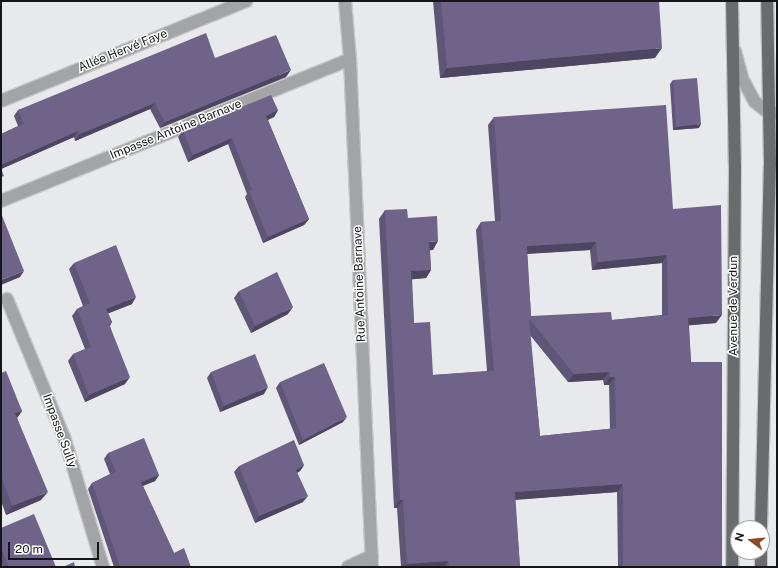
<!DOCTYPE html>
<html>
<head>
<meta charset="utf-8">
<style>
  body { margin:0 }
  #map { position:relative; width:778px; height:568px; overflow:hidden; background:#e8e9ec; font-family:"Public Sans",sans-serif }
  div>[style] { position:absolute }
  .roads { filter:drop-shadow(1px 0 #c6c7ca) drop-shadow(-1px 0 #c6c7ca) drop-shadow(0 1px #c6c7ca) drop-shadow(0 -1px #c6c7ca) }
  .minor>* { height:12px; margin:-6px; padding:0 6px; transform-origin:6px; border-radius:6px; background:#a3a4a5 }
  .major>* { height:12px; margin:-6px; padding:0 6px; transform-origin:6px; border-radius:6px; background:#696b6d }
  .wall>* { inset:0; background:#5f5576 }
  .shaded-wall>* { inset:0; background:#4e4560 }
  .building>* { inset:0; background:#6f6389 }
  span { translate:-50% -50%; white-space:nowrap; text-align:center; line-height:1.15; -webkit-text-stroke:3px #fff; paint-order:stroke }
  .street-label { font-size:12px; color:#151617 }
  .frame { position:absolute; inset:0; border:2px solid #151617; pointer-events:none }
  .north { position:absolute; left:730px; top:520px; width:40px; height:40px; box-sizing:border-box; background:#fff; border:1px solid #a1a2a2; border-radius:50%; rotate:286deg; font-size:11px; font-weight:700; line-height:16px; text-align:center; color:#151617 }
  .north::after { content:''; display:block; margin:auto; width:14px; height:18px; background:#904825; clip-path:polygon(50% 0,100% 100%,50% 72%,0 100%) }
  .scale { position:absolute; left:8px; top:542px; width:91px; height:18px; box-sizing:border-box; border:2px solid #151617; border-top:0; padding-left:5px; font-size:12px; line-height:14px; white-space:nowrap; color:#151617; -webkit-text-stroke:3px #fff; paint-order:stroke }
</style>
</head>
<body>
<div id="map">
  <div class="roads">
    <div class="minor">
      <i style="left:345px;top:1px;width:58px;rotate:85.1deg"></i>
      <i style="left:350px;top:59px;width:508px;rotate:87.52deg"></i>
      <i style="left:735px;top:51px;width:28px;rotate:75deg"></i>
      <i style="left:742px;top:78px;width:27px;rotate:62deg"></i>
      <i style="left:755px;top:102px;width:19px;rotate:39deg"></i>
      <i style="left:770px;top:114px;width:7px;rotate:-8deg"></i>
      <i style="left:1px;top:101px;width:265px;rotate:-22.2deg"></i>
      <i style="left:1px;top:201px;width:377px;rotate:-22.1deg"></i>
      <i style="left:7px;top:299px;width:149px;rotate:67.6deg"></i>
      <i style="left:64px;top:437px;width:136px;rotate:73.3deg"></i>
      <i style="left:348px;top:567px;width:26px;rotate:-25deg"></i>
    </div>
    <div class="major">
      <i style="left:732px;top:1px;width:166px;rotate:89deg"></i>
      <i style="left:735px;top:167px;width:400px;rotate:90.4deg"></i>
      <i style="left:761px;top:528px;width:363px;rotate:-88.6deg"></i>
      <i style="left:770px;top:165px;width:164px;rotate:-91deg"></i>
      <i style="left:761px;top:567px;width:15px;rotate:-90deg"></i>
    </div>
  </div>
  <div class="wall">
    <i style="clip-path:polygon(433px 1px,659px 1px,655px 58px,440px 78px)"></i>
    <i style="clip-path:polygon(215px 58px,286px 77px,160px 128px,150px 109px,75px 141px,74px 137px,1px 169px,1px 179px,1px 134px,18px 126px,14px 116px,18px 110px)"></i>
    <i style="clip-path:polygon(673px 80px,699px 128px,673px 130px,670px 84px)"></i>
    <i style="clip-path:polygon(278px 110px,274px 117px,268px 120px,309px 219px,304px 225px,263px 243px,245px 197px,247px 194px,228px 144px,188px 162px,178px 137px,183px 131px)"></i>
    <i style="clip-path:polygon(evenodd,494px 117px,673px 209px,716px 323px,689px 325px,691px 362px,722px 567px,618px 567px,617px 492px,515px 500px,520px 567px,401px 567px,397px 508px,394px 508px,379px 219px,385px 210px,408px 218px,433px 250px,430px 250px,431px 270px,426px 278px,412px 279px,414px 323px,433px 375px,487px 371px,476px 230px,481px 222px,495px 221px,488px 125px,494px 117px,590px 250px,592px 270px,662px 263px,662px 315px,612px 320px,531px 316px,527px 254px,590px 250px,494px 117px,530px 335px,568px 382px,603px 380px,604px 385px,609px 385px,610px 429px,540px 436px,530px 335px)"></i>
    <i style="clip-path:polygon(74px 263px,132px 304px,108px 313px,112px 322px,110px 326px,125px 384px,85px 402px,68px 361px,73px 354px,85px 349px,72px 316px,77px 309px,83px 306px,69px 269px)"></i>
    <i style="clip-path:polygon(239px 291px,288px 314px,251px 333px,234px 298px)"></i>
    <i style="clip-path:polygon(211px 372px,264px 394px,220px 412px,207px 378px)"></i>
    <i style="clip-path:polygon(1px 373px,22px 411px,17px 418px,41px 500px,6px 515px,1px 501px)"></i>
    <i style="clip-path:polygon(280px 382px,343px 422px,299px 445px,276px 388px)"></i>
    <i style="clip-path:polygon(108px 453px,159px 475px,155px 481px,143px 486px,174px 553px,191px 567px,114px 567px,88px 489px,92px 483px,110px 474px,104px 459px)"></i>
    <i style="clip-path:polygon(304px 465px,300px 471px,297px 473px,303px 502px,255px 523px,234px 472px,239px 466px)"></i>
    <i style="clip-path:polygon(1px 528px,56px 567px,3px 567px,1px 563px)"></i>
  </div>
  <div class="shaded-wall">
    <i style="clip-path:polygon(662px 48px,655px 58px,440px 78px,447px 68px)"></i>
    <i style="clip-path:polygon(291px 70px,286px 77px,160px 128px,165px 122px)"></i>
    <i style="clip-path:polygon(155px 103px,150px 109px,75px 141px,80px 134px)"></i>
    <i style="clip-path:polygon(278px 110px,274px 117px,262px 122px,266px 116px)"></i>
    <i style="clip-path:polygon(701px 124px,699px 128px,673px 130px,676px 127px)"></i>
    <i style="clip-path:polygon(78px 131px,74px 137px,1px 169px,1px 165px)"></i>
    <i style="clip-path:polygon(232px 138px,228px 144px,188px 162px,193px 155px)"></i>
    <i style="clip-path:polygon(309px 219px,304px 225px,263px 243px,268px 237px)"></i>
    <i style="clip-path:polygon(438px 241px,433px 250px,423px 251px,429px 242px)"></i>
    <i style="clip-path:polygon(596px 242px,590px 250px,521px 254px,527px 246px)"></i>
    <i style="clip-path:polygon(667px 255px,662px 263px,592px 270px,598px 262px)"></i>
    <i style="clip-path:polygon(431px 270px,426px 278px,406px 280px,411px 271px)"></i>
    <i style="clip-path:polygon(24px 271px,20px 277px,1px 285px,1px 280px)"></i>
    <i style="clip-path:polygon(136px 297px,132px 304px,102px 316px,106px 309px)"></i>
    <i style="clip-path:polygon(293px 307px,288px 314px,251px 333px,255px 326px)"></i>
    <i style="clip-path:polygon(722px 315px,716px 323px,682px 326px,688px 318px)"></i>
    <i style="clip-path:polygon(609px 372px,603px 380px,568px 382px,574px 374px)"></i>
    <i style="clip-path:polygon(130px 377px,125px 384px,85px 402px,89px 395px)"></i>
    <i style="clip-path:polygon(610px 377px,615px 377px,609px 385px,604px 385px)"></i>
    <i style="clip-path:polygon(268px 387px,264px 394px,220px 412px,224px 406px)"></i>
    <i style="clip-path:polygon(22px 411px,16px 419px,15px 413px)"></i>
    <i style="clip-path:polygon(347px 417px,343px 422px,299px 445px,303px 440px)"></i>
    <i style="clip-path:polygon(304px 465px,300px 471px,291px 476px,296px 470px)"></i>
    <i style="clip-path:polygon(159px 475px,155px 481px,137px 488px,141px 482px)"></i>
    <i style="clip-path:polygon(623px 484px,617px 492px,509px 500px,515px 492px)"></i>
    <i style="clip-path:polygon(48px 492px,41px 500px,6px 515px,12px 506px)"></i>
    <i style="clip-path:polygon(308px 496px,303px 502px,255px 523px,259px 516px)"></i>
    <i style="clip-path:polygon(400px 500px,403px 500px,397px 508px,394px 508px)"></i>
    <i style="clip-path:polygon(448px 561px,444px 567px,405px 567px,407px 564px)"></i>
  </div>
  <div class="building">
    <i style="clip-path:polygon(441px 1px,659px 1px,662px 48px,447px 68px)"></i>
    <i style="clip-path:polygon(206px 33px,215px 58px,276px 35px,291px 70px,165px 122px,155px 103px,80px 134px,78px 131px,1px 165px,1px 134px,24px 124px,18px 110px)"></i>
    <i style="clip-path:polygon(697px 78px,701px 124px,676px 127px,673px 80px)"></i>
    <i style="clip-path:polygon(271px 95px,278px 110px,266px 116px,309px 219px,268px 237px,249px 191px,252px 190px,232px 138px,193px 155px,183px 131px)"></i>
    <i style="clip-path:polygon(evenodd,666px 105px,673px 209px,721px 205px,722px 315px,688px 318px,691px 362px,722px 362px,722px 567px,623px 567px,623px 484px,515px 492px,520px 567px,449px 567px,448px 561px,407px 564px,403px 500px,400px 500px,385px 210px,407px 209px,408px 218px,437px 216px,438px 241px,429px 242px,431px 270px,411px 271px,414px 323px,430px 322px,433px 375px,494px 371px,481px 222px,501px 221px,494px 117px,666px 105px,596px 242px,598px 262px,667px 255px,668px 315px,612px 320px,611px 312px,531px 316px,527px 246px,596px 242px,666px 105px,529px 318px,574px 374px,609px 372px,610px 377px,615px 377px,616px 428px,540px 436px,529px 318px)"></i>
    <i style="clip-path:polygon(1px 169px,4px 176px,1px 177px)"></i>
    <i style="clip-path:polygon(1px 213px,24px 271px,1px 280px)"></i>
    <i style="clip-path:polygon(116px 245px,136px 297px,106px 309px,112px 322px,109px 324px,130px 377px,89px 395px,73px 354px,91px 347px,77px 309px,90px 303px,74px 263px)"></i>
    <i style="clip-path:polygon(277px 272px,293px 307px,255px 326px,239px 291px)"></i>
    <i style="clip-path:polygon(255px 354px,268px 387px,224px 406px,211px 372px)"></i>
    <i style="clip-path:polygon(324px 363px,347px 417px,303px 440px,280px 382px)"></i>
    <i style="clip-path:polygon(6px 371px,22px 411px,15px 413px,48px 492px,12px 506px,1px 476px,1px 373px)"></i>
    <i style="clip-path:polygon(144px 438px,159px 475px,141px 482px,174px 553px,184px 548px,191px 567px,120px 567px,92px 483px,116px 472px,108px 453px)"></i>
    <i style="clip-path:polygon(294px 440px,304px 465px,296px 470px,308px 496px,259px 516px,239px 466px)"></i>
    <i style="clip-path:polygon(34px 514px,56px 567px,9px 567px,1px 548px,1px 528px)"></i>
    <i style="clip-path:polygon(74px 562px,75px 567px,63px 567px)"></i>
  </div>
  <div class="street-label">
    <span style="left:123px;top:51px;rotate:-22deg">Allée Hervé Faye</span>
    <span style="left:176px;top:130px;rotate:-22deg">Impasse Antoine Barnave</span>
    <span style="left:360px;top:284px;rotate:-92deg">Rue Antoine Barnave</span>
    <span style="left:734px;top:306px;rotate:-90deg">Avenue de Verdun</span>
    <span style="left:59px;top:431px;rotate:70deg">Impasse Sully</span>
  </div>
  <div class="frame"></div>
  <div class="north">N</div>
  <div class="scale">20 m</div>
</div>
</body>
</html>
